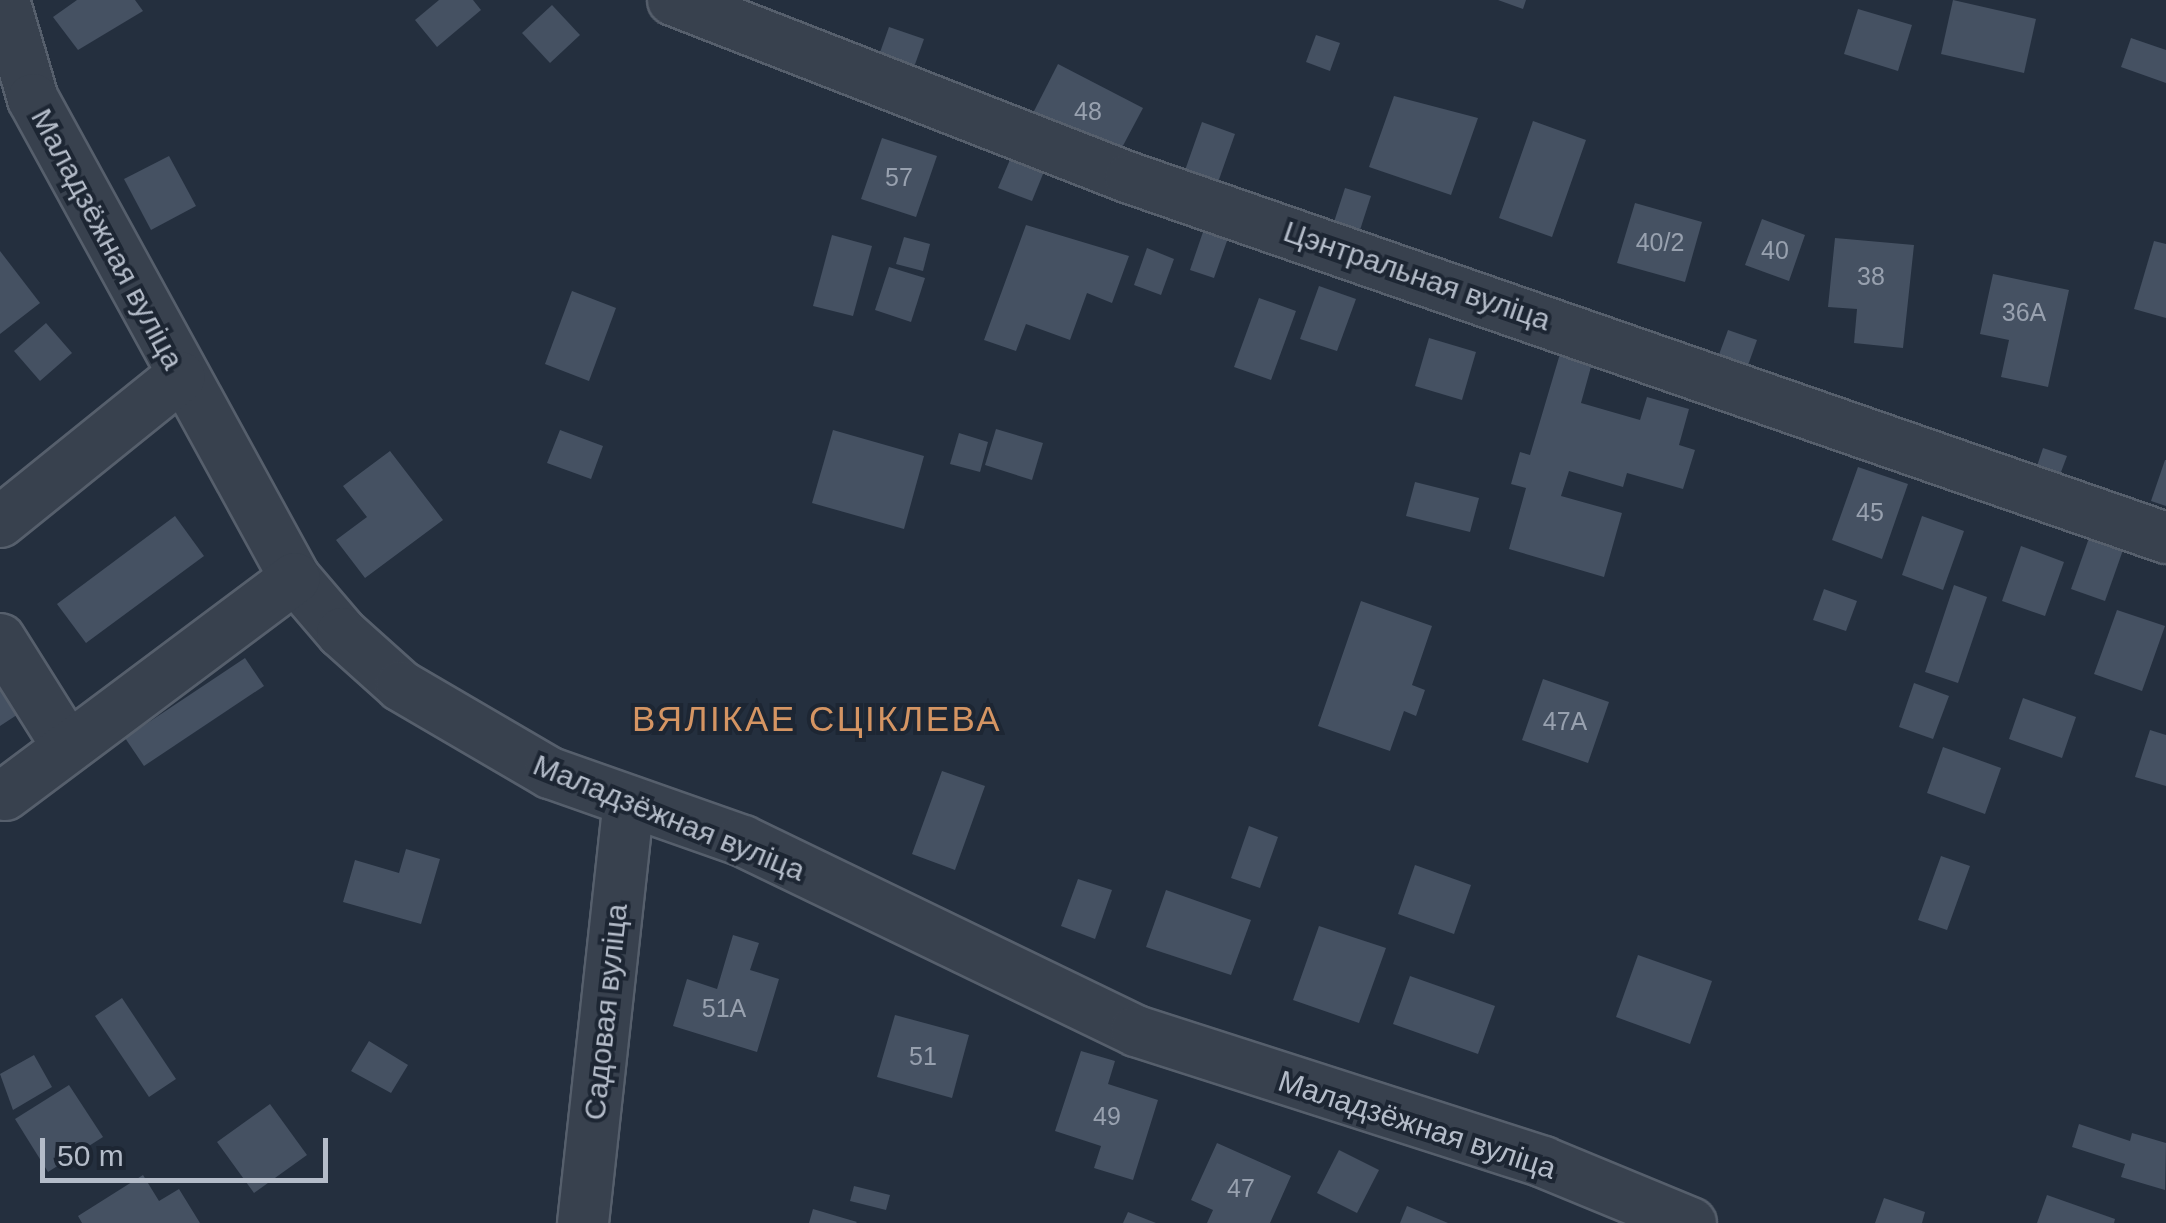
<!DOCTYPE html>
<html>
<head>
<meta charset="utf-8">
<style>
  body { margin:0 }
  #map { position:relative; width:2166px; height:1223px; overflow:hidden; background:#242f3e; font-family:Helvetica,sans-serif }
  div>[style] { position:absolute }
  .building>* { inset:0; background:#455162 }
  .roads { filter:drop-shadow(2px 0 #565f6c) drop-shadow(-2px 0 #565f6c) drop-shadow(0 2px #565f6c) drop-shadow(0 -2px #565f6c) }
  .minor>* { height:50px; margin:-25px; padding:0 25px; transform-origin:25px; border-radius:25px; background:#38414e }
  span { translate:-50% -50%; white-space:nowrap; text-align:center; line-height:1.15; -webkit-text-stroke:8px #1d2633; paint-order:stroke }
  .number-label { font-size:25px; color:#98a1af }
  .number-label span { -webkit-text-stroke-width:0 }
  .street-label { font-size:30px; color:#b4bcc9 }
  .quarter-label { font-size:35px; color:#d59563; letter-spacing:2.5px }
  .scale { position:absolute; left:40px; top:1138px; width:288px; height:45px; box-sizing:border-box; border:5px solid #b4bcc9; border-top:0; padding-left:12px; font-size:30px; line-height:35px; white-space:nowrap; color:#b4bcc9; -webkit-text-stroke:8px #1d2633; paint-order:stroke }
</style>
</head>
<body>
<div id="map">
  <div class="building">
    <i style="clip-path:polygon(77px 0,135px 0,143px 11px,78px 50px,53px 17px)"></i>
    <i style="clip-path:polygon(439px 0,473px 0,481px 10px,437px 47px,415px 20px)"></i>
    <i style="clip-path:polygon(1498px 0,1526px 0,1523px 9px)"></i>
    <i style="clip-path:polygon(1953px 0,2036px 19px,2024px 73px,1941px 54px)"></i>
    <i style="clip-path:polygon(552px 5px,580px 35px,550px 63px,522px 33px)"></i>
    <i style="clip-path:polygon(1858px 9px,1912px 25px,1898px 71px,1844px 54px)"></i>
    <i style="clip-path:polygon(889px 27px,924px 39px,913px 70px,878px 58px)"></i>
    <i style="clip-path:polygon(1316px 35px,1340px 43px,1330px 71px,1306px 62px)"></i>
    <i style="clip-path:polygon(2131px 38px,2166px 50px,2166px 83px,2121px 67px)"></i>
    <i style="clip-path:polygon(1058px 64px,1143px 108px,1117px 157px,1033px 113px)"></i>
    <i style="clip-path:polygon(1394px 96px,1478px 118px,1451px 195px,1369px 167px)"></i>
    <i style="clip-path:polygon(1533px 121px,1586px 140px,1552px 237px,1499px 218px)"></i>
    <i style="clip-path:polygon(1202px 122px,1235px 134px,1216px 188px,1183px 176px)"></i>
    <i style="clip-path:polygon(882px 138px,937px 156px,916px 217px,861px 199px)"></i>
    <i style="clip-path:polygon(1012px 155px,1045px 169px,1032px 201px,998px 188px)"></i>
    <i style="clip-path:polygon(169px 156px,196px 206px,151px 230px,124px 179px)"></i>
    <i style="clip-path:polygon(1345px 188px,1371px 196px,1360px 230px,1334px 222px)"></i>
    <i style="clip-path:polygon(1635px 203px,1702px 222px,1685px 282px,1617px 263px)"></i>
    <i style="clip-path:polygon(1762px 219px,1805px 235px,1789px 281px,1745px 265px)"></i>
    <i style="clip-path:polygon(1026px 225px,1129px 256px,1112px 303px,1087px 293px,1070px 340px,1026px 324px,1016px 351px,984px 340px)"></i>
    <i style="clip-path:polygon(1204px 229px,1228px 238px,1214px 278px,1190px 270px)"></i>
    <i style="clip-path:polygon(832px 235px,872px 246px,853px 316px,813px 306px)"></i>
    <i style="clip-path:polygon(904px 237px,930px 244px,923px 271px,896px 264px)"></i>
    <i style="clip-path:polygon(1835px 238px,1914px 245px,1903px 348px,1854px 343px,1857px 309px,1828px 307px)"></i>
    <i style="clip-path:polygon(2154px 241px,2166px 244px,2166px 318px,2134px 309px)"></i>
    <i style="clip-path:polygon(1147px 248px,1174px 259px,1161px 295px,1134px 285px)"></i>
    <i style="clip-path:polygon(0 251px,40px 303px,0 334px)"></i>
    <i style="clip-path:polygon(889px 267px,925px 278px,911px 322px,875px 310px)"></i>
    <i style="clip-path:polygon(1993px 274px,2069px 290px,2048px 387px,2001px 377px,2009px 340px,1980px 334px)"></i>
    <i style="clip-path:polygon(1319px 286px,1356px 299px,1337px 351px,1300px 339px)"></i>
    <i style="clip-path:polygon(572px 291px,616px 308px,589px 381px,545px 364px)"></i>
    <i style="clip-path:polygon(1259px 298px,1296px 311px,1271px 380px,1234px 367px)"></i>
    <i style="clip-path:polygon(46px 323px,72px 353px,40px 381px,14px 351px)"></i>
    <i style="clip-path:polygon(1728px 330px,1757px 340px,1746px 371px,1717px 360px)"></i>
    <i style="clip-path:polygon(1429px 338px,1476px 352px,1462px 400px,1415px 386px)"></i>
    <i style="clip-path:polygon(1562px 347px,1594px 356px,1581px 403px,1640px 420px,1647px 397px,1689px 409px,1679px 445px,1695px 450px,1683px 489px,1627px 473px,1623px 487px,1569px 471px,1561px 496px,1622px 513px,1604px 577px,1509px 549px,1526px 488px,1511px 484px,1520px 452px,1530px 455px)"></i>
    <i style="clip-path:polygon(996px 429px,1043px 443px,1032px 480px,985px 465px)"></i>
    <i style="clip-path:polygon(560px 430px,603px 446px,591px 479px,547px 463px)"></i>
    <i style="clip-path:polygon(833px 430px,924px 456px,904px 529px,812px 503px)"></i>
    <i style="clip-path:polygon(959px 433px,988px 442px,980px 472px,950px 464px)"></i>
    <i style="clip-path:polygon(2043px 448px,2067px 456px,2058px 480px,2035px 472px)"></i>
    <i style="clip-path:polygon(390px 451px,443px 520px,365px 578px,336px 540px,367px 517px,343px 486px)"></i>
    <i style="clip-path:polygon(2165px 460px,2166px 460px,2166px 506px,2151px 501px)"></i>
    <i style="clip-path:polygon(1858px 467px,1908px 484px,1882px 559px,1832px 540px)"></i>
    <i style="clip-path:polygon(1415px 482px,1479px 498px,1470px 532px,1406px 516px)"></i>
    <i style="clip-path:polygon(175px 516px,204px 556px,86px 643px,57px 604px)"></i>
    <i style="clip-path:polygon(1922px 516px,1964px 531px,1943px 590px,1902px 575px)"></i>
    <i style="clip-path:polygon(2089px 538px,2123px 550px,2105px 601px,2071px 589px)"></i>
    <i style="clip-path:polygon(2021px 546px,2064px 562px,2045px 616px,2002px 601px)"></i>
    <i style="clip-path:polygon(1954px 585px,1987px 597px,1958px 683px,1925px 672px)"></i>
    <i style="clip-path:polygon(1824px 589px,1857px 601px,1846px 631px,1813px 620px)"></i>
    <i style="clip-path:polygon(1361px 601px,1432px 626px,1412px 685px,1425px 690px,1416px 716px,1404px 711px,1390px 751px,1318px 726px)"></i>
    <i style="clip-path:polygon(2117px 610px,2165px 626px,2142px 691px,2094px 674px)"></i>
    <i style="clip-path:polygon(245px 658px,264px 686px,144px 766px,125px 738px)"></i>
    <i style="clip-path:polygon(0 671px,26px 709px,0 726px)"></i>
    <i style="clip-path:polygon(1543px 679px,1609px 702px,1588px 763px,1522px 740px)"></i>
    <i style="clip-path:polygon(1914px 683px,1949px 696px,1933px 739px,1899px 727px)"></i>
    <i style="clip-path:polygon(2023px 698px,2076px 717px,2062px 758px,2009px 739px)"></i>
    <i style="clip-path:polygon(2150px 730px,2166px 735px,2166px 786px,2135px 777px)"></i>
    <i style="clip-path:polygon(1943px 747px,2001px 768px,1985px 814px,1927px 793px)"></i>
    <i style="clip-path:polygon(942px 771px,985px 786px,955px 870px,912px 854px)"></i>
    <i style="clip-path:polygon(1249px 826px,1278px 837px,1260px 888px,1231px 878px)"></i>
    <i style="clip-path:polygon(406px 849px,440px 859px,421px 924px,343px 902px,355px 860px,399px 873px)"></i>
    <i style="clip-path:polygon(1941px 856px,1970px 866px,1947px 930px,1918px 920px)"></i>
    <i style="clip-path:polygon(1415px 865px,1471px 885px,1454px 934px,1398px 914px)"></i>
    <i style="clip-path:polygon(1078px 879px,1112px 890px,1095px 939px,1061px 926px)"></i>
    <i style="clip-path:polygon(1166px 890px,1251px 920px,1231px 975px,1146px 947px)"></i>
    <i style="clip-path:polygon(1319px 926px,1386px 948px,1359px 1023px,1293px 1000px)"></i>
    <i style="clip-path:polygon(733px 935px,759px 943px,750px 970px,779px 979px,757px 1052px,673px 1026px,687px 979px,717px 989px)"></i>
    <i style="clip-path:polygon(1638px 955px,1712px 981px,1690px 1044px,1616px 1017px)"></i>
    <i style="clip-path:polygon(1410px 976px,1495px 1006px,1478px 1054px,1393px 1024px)"></i>
    <i style="clip-path:polygon(122px 998px,176px 1079px,149px 1097px,95px 1016px)"></i>
    <i style="clip-path:polygon(895px 1015px,969px 1035px,952px 1098px,877px 1077px)"></i>
    <i style="clip-path:polygon(369px 1041px,408px 1065px,391px 1093px,351px 1071px)"></i>
    <i style="clip-path:polygon(1081px 1051px,1115px 1061px,1108px 1084px,1158px 1100px,1133px 1180px,1094px 1168px,1101px 1146px,1055px 1131px)"></i>
    <i style="clip-path:polygon(34px 1055px,52px 1087px,13px 1110px,0 1074px)"></i>
    <i style="clip-path:polygon(69px 1085px,103px 1137px,48px 1172px,15px 1119px)"></i>
    <i style="clip-path:polygon(270px 1104px,307px 1155px,254px 1193px,217px 1142px)"></i>
    <i style="clip-path:polygon(2079px 1124px,2130px 1141px,2132px 1133px,2166px 1143px,2165px 1190px,2121px 1177px,2125px 1164px,2072px 1147px)"></i>
    <i style="clip-path:polygon(1217px 1143px,1291px 1176px,1270px 1223px,1207px 1223px,1213px 1210px,1191px 1200px)"></i>
    <i style="clip-path:polygon(1339px 1150px,1379px 1170px,1357px 1213px,1317px 1193px)"></i>
    <i style="clip-path:polygon(143px 1175px,159px 1201px,179px 1189px,200px 1223px,82px 1223px,78px 1216px)"></i>
    <i style="clip-path:polygon(854px 1186px,890px 1195px,886px 1210px,850px 1201px)"></i>
    <i style="clip-path:polygon(2047px 1195px,2115px 1219px,2114px 1223px,2037px 1223px)"></i>
    <i style="clip-path:polygon(1884px 1198px,1925px 1212px,1922px 1223px,1875px 1223px)"></i>
    <i style="clip-path:polygon(1407px 1206px,1448px 1223px,1400px 1223px)"></i>
    <i style="clip-path:polygon(813px 1209px,857px 1222px,856px 1223px,809px 1223px)"></i>
    <i style="clip-path:polygon(1128px 1212px,1156px 1223px,1123px 1223px)"></i>
  </div>
  <div class="roads">
    <div class="minor">
      <i style="left:4px;top:0;width:103px;rotate:73.7deg"></i>
      <i style="left:33px;top:99px;width:546px;rotate:61.32deg"></i>
      <i style="left:295px;top:578px;width:72px;rotate:49.5deg"></i>
      <i style="left:342px;top:633px;width:79px;rotate:41.9deg"></i>
      <i style="left:401px;top:686px;width:173px;rotate:30.3deg"></i>
      <i style="left:550px;top:773px;width:205px;rotate:19.4deg"></i>
      <i style="left:743px;top:841px;width:437px;rotate:25.8deg"></i>
      <i style="left:1136px;top:1031px;width:428px;rotate:17.8deg"></i>
      <i style="left:1543px;top:1162px;width:160px;rotate:22.4deg"></i>
      <i style="left:673px;top:0;width:490px;rotate:21.3deg"></i>
      <i style="left:1130px;top:178px;width:1097px;rotate:19.16deg"></i>
      <i style="left:0;top:522px;width:231px;rotate:-38.9deg"></i>
      <i style="left:0;top:639px;width:126px;rotate:57.9deg"></i>
      <i style="left:5px;top:795px;width:362px;rotate:-36.8deg"></i>
      <i style="left:583px;top:1223px;width:424px;rotate:-83.8deg"></i>
    </div>
  </div>
  <div class="number-label">
    <span style="left:1088px;top:111px">48</span>
    <span style="left:899px;top:177px">57</span>
    <span style="left:1660px;top:242px">40/2</span>
    <span style="left:1775px;top:250px">40</span>
    <span style="left:1871px;top:276px">38</span>
    <span style="left:2024px;top:312px">36А</span>
    <span style="left:1870px;top:512px">45</span>
    <span style="left:1565px;top:721px">47А</span>
    <span style="left:724px;top:1008px">51А</span>
    <span style="left:923px;top:1056px">51</span>
    <span style="left:1107px;top:1116px">49</span>
    <span style="left:1241px;top:1188px">47</span>
  </div>
  <div class="street-label">
    <span style="left:107px;top:239px;rotate:62deg">Маладзёжная вуліца</span>
    <span style="left:1417px;top:276px;rotate:19deg">Цэнтральная вуліца</span>
    <span style="left:669px;top:818px;rotate:22deg">Маладзёжная вуліца</span>
    <span style="left:606px;top:1012px;rotate:-84deg">Садовая вуліца</span>
    <span style="left:1417px;top:1125px;rotate:18deg">Маладзёжная вуліца</span>
  </div>
  <div class="quarter-label">
    <span style="left:817px;top:719px">ВЯЛІКАЕ СЦІКЛЕВА</span>
  </div>
  <div class="scale">50 m</div>
</div>
</body>
</html>
